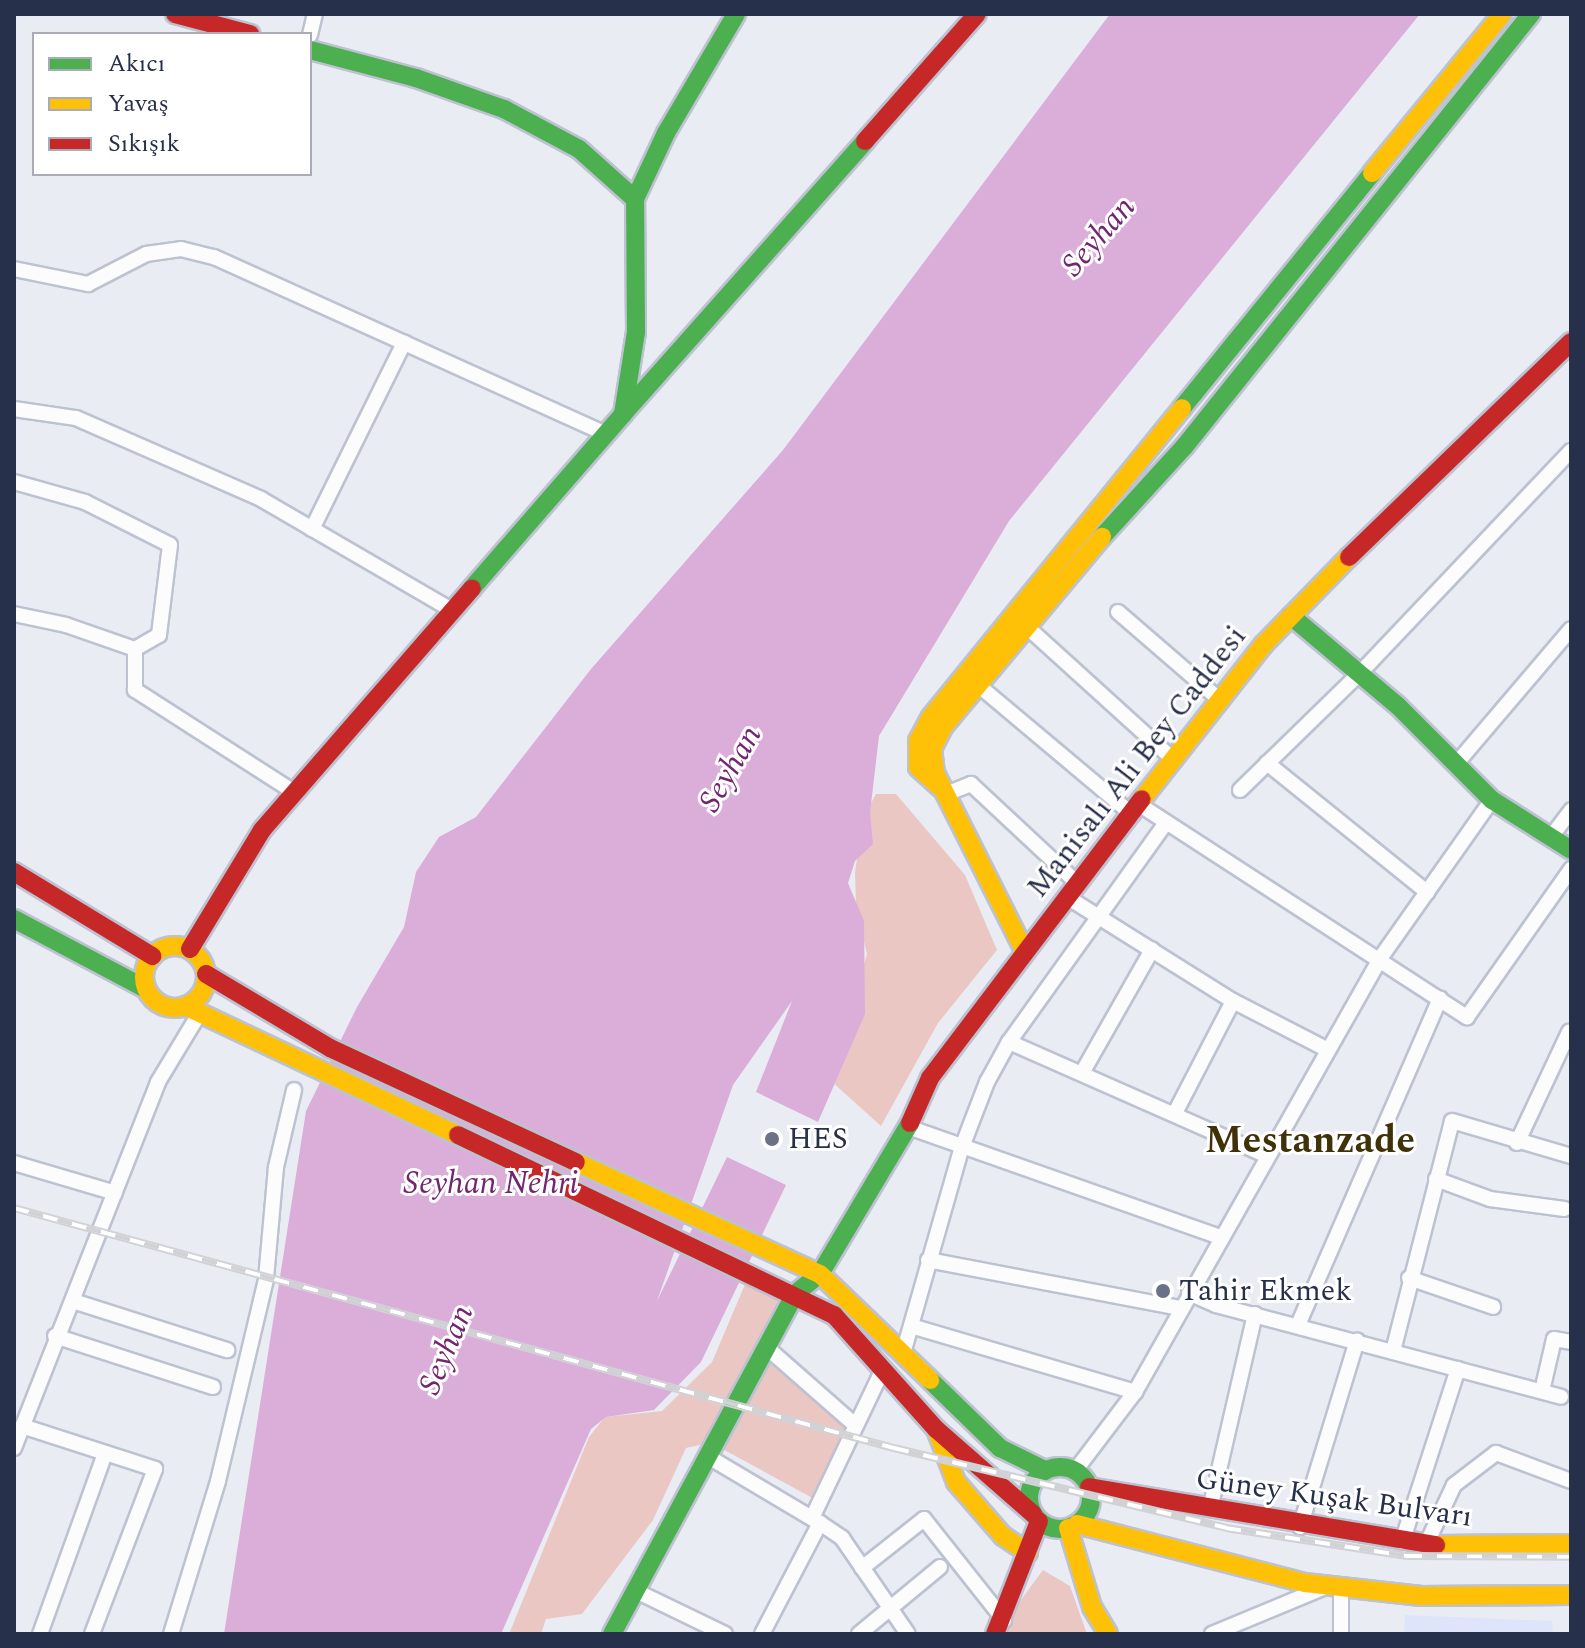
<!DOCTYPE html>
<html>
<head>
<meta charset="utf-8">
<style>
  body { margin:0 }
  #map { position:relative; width:1585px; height:1648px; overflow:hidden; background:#eaecf4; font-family:Spectral,serif }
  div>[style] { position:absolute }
  .built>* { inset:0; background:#dee5fa }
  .green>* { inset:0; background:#ebc7c4 }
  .water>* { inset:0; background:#dbaeda }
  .roads { filter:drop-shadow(2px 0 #bdc2d1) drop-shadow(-2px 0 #bdc2d1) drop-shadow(0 2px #bdc2d1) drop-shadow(0 -2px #bdc2d1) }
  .street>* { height:14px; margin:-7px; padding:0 7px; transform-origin:7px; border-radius:7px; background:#fcfcfd }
  .fast>* { height:18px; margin:-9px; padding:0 9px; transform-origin:9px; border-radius:9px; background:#4caf50 }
  .fast>.ring { margin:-9px; padding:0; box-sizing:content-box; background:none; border:18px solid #4caf50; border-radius:50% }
  .slow>* { height:18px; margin:-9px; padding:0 9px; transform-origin:9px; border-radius:9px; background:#ffc107 }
  .slow>.ring { margin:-9px; padding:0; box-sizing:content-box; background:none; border:18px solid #ffc107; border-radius:50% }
  .jam>* { height:18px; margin:-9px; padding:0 9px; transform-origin:9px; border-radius:9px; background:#c62828 }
  .rail>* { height:8px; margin-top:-4px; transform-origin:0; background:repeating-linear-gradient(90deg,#fff 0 15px,#d0d2d5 0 30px); box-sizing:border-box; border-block:2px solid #d0d2d5 }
  .dots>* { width:22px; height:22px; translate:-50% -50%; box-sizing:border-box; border:4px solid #fff; border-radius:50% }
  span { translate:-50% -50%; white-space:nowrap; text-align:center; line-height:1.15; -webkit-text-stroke:6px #fff; paint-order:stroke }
  .street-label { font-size:30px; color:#27304a }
  .poi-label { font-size:30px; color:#27304a }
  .left { translate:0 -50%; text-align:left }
  .water-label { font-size:32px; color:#72266f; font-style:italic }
  .district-label { font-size:38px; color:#403208; font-weight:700 }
  .frame { position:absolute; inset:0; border:16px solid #27304a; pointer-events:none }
  .legend { position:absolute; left:32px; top:32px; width:280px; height:144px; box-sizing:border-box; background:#fff; border:2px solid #a9acb7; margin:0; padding:10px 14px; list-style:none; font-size:24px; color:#27304a }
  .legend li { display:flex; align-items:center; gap:16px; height:40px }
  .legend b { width:40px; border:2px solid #a9acb7 }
</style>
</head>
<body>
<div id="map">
  <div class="built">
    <i style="clip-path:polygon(1405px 1615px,1552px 1621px,1553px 1634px,1404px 1634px)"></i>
  </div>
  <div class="green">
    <i style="clip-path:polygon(876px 794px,896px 794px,965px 875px,997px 950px,938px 1023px,881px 1126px,831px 1081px,867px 954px,856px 907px,855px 872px,864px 816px)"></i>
    <i style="clip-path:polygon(746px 1282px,778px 1301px,721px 1424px,700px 1445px,686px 1448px,653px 1520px,582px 1614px,546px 1619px,541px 1634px,509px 1634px,589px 1437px,605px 1417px,662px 1411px,712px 1362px)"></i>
    <i style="clip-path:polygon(770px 1364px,853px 1419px,818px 1501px,717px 1446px)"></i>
    <i style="clip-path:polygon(1043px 1570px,1070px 1586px,1087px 1634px,1005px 1634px,1000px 1628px)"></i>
  </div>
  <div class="water">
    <i style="clip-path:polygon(1110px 14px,1420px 14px,1009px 521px,879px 736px,870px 813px,873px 844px,855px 861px,848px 883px,864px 921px,865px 1014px,818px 1122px,756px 1092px,792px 1001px,733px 1085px,657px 1301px,727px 1157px,786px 1185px,701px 1362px,654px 1410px,606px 1417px,591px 1429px,501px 1634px,224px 1634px,306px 1111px,357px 1007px,404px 927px,416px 872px,439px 837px,476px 817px,591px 669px,783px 450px)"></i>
  </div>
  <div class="roads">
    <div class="street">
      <i style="left:310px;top:35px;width:22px;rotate:-77deg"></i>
      <i style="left:14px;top:269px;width:76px;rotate:11.5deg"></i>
      <i style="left:88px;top:284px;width:65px;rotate:-27.3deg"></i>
      <i style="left:146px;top:254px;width:35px;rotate:-8deg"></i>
      <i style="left:181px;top:249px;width:34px;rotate:14deg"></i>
      <i style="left:214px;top:257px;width:430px;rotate:24.3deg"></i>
      <i style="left:14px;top:409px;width:63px;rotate:8.3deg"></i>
      <i style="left:76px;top:418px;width:202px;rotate:23.6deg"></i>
      <i style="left:261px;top:499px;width:221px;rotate:30.2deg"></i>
      <i style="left:14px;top:482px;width:74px;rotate:15.7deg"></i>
      <i style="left:85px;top:502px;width:95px;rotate:26.8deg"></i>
      <i style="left:170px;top:545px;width:91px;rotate:97deg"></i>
      <i style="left:159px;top:635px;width:28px;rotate:150deg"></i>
      <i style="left:312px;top:529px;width:208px;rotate:-63.7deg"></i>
      <i style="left:1118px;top:612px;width:135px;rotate:40.8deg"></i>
      <i style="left:14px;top:614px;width:53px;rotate:11.9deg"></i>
      <i style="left:66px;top:625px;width:73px;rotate:19.2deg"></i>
      <i style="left:135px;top:649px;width:41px;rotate:90deg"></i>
      <i style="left:135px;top:690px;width:189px;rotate:32.7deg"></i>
      <i style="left:1026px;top:626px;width:200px;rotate:42.2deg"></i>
      <i style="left:978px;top:685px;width:202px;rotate:40deg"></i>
      <i style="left:1267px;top:763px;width:206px;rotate:38.9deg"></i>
      <i style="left:1456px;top:764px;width:177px;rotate:-49.6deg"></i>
      <i style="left:1240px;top:790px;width:168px;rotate:-44.3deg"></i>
      <i style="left:1360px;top:673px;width:306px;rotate:-46.5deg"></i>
      <i style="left:946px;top:794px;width:27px;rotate:-22deg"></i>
      <i style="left:971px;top:784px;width:145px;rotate:43deg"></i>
      <i style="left:1140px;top:805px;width:390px;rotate:33deg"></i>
      <i style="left:1467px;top:1017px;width:181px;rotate:-54.9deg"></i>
      <i style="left:1551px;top:837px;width:34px;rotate:-53deg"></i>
      <i style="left:1067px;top:897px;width:196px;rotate:32.1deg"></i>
      <i style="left:1233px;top:1001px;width:107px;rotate:27.3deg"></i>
      <i style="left:1009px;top:1042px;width:282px;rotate:23.8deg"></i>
      <i style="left:1082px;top:1073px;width:142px;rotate:-60.4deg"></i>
      <i style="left:1175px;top:1113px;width:126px;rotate:-62.6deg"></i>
      <i style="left:908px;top:1127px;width:332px;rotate:19.4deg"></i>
      <i style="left:1517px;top:1143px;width:123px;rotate:-64.9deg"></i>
      <i style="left:14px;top:1163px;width:105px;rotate:16.5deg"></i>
      <i style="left:1436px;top:1179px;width:58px;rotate:20.3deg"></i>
      <i style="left:1490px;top:1199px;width:75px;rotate:7.7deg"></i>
      <i style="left:928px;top:1260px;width:257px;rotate:10.8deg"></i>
      <i style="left:1409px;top:1278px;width:89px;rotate:19deg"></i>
      <i style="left:1189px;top:1293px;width:30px;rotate:24deg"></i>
      <i style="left:1216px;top:1305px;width:357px;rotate:14.9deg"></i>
      <i style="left:73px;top:1301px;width:162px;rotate:17.7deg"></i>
      <i style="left:1298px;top:1325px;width:356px;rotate:-66.5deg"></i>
      <i style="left:911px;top:1326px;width:234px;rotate:16.4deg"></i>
      <i style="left:55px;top:1336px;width:166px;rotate:17.9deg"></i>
      <i style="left:765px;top:1346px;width:120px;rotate:41.3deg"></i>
      <i style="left:904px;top:1350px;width:211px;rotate:-74.1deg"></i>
      <i style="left:962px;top:1147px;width:70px;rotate:-69deg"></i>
      <i style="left:987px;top:1082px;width:46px;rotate:-61.2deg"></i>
      <i style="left:1009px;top:1042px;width:269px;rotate:-54.4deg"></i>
      <i style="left:1393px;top:1351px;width:237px;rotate:-75.6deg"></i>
      <i style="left:1452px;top:1121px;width:124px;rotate:16.4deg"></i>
      <i style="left:1542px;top:1391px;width:53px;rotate:-77deg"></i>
      <i style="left:1554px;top:1339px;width:17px;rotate:10deg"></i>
      <i style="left:22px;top:1426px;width:140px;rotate:17.9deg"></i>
      <i style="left:155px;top:1469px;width:177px;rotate:110.9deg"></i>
      <i style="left:14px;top:1448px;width:393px;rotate:-68.5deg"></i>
      <i style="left:158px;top:1082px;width:79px;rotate:-58.9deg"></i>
      <i style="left:707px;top:1456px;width:131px;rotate:30.7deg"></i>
      <i style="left:820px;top:1523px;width:125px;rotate:117.6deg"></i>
      <i style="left:1075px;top:1471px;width:99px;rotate:-52.8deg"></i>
      <i style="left:1135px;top:1392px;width:496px;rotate:-60.5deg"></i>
      <i style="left:1379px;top:960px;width:196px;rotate:-54.8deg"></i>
      <i style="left:1210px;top:1509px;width:200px;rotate:-77deg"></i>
      <i style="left:812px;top:1518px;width:163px;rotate:-64.5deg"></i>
      <i style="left:820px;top:1523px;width:27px;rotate:34deg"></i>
      <i style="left:842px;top:1538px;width:116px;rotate:55.5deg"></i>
      <i style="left:1300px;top:1527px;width:195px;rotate:-73deg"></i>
      <i style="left:1402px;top:1542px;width:182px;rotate:-72.1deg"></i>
      <i style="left:1426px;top:1545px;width:66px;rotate:-65deg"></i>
      <i style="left:1454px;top:1485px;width:53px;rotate:-37.3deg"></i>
      <i style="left:1496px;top:1453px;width:80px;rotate:20.5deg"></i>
      <i style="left:862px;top:1568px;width:79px;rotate:-38.3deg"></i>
      <i style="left:924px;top:1519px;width:129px;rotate:51.6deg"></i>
      <i style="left:1341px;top:1587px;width:47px;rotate:90deg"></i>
      <i style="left:636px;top:1591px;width:99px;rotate:25.8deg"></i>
      <i style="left:40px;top:1634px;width:192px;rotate:-70.2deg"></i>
      <i style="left:171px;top:1634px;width:160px;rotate:-72.9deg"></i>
      <i style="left:218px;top:1481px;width:208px;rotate:-76.6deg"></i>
      <i style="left:266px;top:1279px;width:112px;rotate:-84.9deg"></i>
      <i style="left:276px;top:1167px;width:79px;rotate:-76.8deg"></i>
      <i style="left:859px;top:1634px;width:105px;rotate:-39.6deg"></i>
      <i style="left:1212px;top:1634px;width:120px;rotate:-22.5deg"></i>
    </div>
    <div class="fast">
      <i style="left:310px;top:50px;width:110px;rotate:14.8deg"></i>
      <i style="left:416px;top:78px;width:93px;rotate:19.4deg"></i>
      <i style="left:504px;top:109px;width:85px;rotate:28.1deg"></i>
      <i style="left:579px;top:149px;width:75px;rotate:41.8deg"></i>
      <i style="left:1182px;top:408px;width:302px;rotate:-51deg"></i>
      <i style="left:623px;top:414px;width:365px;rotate:-48.4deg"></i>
      <i style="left:1102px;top:537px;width:122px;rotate:-47.7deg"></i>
      <i style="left:1184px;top:447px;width:555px;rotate:-51.29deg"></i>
      <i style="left:472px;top:588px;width:230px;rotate:-49deg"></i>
      <i style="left:623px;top:414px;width:83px;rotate:-81deg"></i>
      <i style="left:636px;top:332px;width:133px;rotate:-90.4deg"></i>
      <i style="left:635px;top:199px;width:73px;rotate:-64.8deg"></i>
      <i style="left:666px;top:133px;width:138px;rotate:-59.5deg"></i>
      <i style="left:1291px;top:616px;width:140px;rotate:40.1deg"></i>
      <i style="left:1398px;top:706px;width:133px;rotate:45deg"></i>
      <i style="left:1492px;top:800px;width:93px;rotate:32.3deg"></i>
      <i style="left:14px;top:919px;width:149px;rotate:27.9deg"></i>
      <i style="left:930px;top:1380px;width:98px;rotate:44.2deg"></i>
      <i style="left:1000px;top:1448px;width:50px;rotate:26.1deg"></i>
      <i class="ring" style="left:1029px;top:1467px;width:44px;height:44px"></i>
      <i style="left:612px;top:1634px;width:386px;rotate:-61.7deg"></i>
      <i style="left:795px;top:1294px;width:32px;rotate:-39deg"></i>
      <i style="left:820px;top:1274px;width:176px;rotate:-59.2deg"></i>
    </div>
    <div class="slow">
      <i style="left:1372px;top:173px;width:205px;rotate:-50.7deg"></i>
      <i style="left:941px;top:788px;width:31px;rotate:-138deg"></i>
      <i style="left:918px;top:767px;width:26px;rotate:-90deg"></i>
      <i style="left:918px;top:741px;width:27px;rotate:-62deg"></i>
      <i style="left:931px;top:717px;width:398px;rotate:-50.9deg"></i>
      <i style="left:1142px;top:799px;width:196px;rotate:-51.8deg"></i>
      <i style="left:1263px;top:645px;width:123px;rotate:-45.7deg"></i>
      <i class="ring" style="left:144px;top:946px;width:44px;height:44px"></i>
      <i style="left:1024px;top:950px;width:198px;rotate:-116.7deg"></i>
      <i style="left:935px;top:773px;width:24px;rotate:-97deg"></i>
      <i style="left:932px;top:749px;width:25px;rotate:-63deg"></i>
      <i style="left:943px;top:727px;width:248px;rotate:-50.1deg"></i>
      <i style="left:185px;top:1006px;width:302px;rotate:25.3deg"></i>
      <i style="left:576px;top:1162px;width:268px;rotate:24.7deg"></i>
      <i style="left:820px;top:1274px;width:153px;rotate:43.9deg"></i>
      <i style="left:936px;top:1429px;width:57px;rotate:69.3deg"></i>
      <i style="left:956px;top:1482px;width:72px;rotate:49deg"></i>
      <i style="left:1003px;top:1536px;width:30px;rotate:34deg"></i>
      <i style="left:1077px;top:1524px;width:236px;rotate:14.5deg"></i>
      <i style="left:1305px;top:1583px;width:117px;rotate:6.4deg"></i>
      <i style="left:1421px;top:1596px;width:150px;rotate:-0.4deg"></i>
      <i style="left:1068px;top:1528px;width:83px;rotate:73.1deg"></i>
      <i style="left:1092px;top:1607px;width:31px;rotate:59deg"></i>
      <i style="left:1436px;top:1545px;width:135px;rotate:-0.4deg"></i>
    </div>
    <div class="jam">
      <i style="left:175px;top:14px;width:78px;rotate:14.9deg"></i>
      <i style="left:865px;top:141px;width:169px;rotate:-48.6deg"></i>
      <i style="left:1349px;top:557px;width:309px;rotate:-44.1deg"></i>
      <i style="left:14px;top:872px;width:162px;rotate:31.3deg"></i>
      <i style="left:190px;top:949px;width:139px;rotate:-58.8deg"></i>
      <i style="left:262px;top:830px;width:320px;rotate:-49deg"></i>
      <i style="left:206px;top:974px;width:144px;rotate:30.8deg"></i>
      <i style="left:330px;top:1048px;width:271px;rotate:24.9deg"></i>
      <i style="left:910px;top:1123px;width:49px;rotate:-66deg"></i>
      <i style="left:930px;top:1078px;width:350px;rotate:-52.8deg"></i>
      <i style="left:458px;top:1135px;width:417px;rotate:25.6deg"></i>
      <i style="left:834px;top:1315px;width:153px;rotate:48.2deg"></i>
      <i style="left:936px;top:1429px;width:129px;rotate:41.2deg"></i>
      <i style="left:1089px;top:1487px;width:352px;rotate:9.5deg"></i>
      <i style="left:995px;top:1634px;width:121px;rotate:-68.7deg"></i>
    </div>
  </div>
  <div class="rail">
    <i style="left:14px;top:1208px;width:912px;rotate:15.26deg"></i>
    <i style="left:894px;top:1448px;width:342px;rotate:13.5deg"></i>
    <i style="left:1226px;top:1528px;width:183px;rotate:8.8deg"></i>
    <i style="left:1407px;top:1556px;width:164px;rotate:0.3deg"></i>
  </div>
  <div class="dots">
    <i style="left:772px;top:1139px;background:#6b7286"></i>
    <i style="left:1163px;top:1291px;background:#6b7286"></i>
  </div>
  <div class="street-label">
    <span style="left:1137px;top:762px;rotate:-52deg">Manisalı Ali Bey Caddesi</span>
    <span style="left:1334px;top:1498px;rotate:8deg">Güney Kuşak Bulvarı</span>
  </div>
  <div class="poi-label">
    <span class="left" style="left:788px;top:1139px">HES</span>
    <span class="left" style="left:1179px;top:1291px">Tahir Ekmek</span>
  </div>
  <div class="water-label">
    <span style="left:1099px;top:237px;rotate:-49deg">Seyhan</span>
    <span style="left:731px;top:769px;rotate:-60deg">Seyhan</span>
    <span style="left:491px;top:1184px">Seyhan Nehri</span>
    <span style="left:447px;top:1350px;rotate:-67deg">Seyhan</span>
  </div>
  <div class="district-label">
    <span style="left:1310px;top:1142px">Mestanzade</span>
  </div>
  <div class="frame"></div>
  <ul class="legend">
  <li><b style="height:10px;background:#4caf50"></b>Akıcı</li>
  <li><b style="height:10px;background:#ffc107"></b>Yavaş</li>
  <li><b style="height:10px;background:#c62828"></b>Sıkışık</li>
  </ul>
</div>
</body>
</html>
